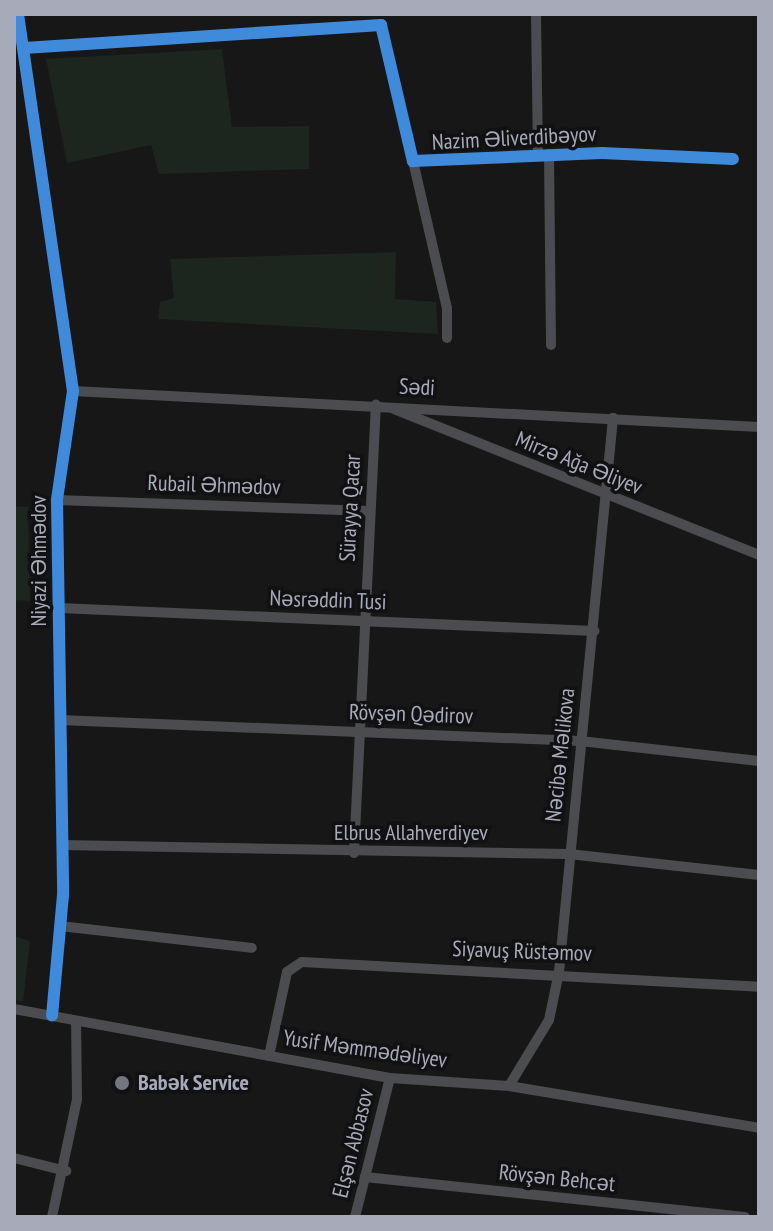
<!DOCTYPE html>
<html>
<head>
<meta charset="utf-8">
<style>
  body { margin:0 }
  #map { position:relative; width:773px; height:1231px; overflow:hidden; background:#171717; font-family:"PT Sans Narrow",sans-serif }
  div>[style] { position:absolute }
  .green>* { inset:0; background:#1c251e }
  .minor>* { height:10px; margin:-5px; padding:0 5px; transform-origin:5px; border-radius:5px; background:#4b4c50 }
  .cycleway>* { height:12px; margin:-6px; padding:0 6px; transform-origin:6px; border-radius:6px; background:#408adc }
  .dots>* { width:22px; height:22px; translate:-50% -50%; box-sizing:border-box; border:4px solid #111113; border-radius:50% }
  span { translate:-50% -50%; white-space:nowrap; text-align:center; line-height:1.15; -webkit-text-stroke:7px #111113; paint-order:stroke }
  .street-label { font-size:22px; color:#a7abb9 }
  .poi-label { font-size:22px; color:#a7abb9; font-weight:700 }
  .left { translate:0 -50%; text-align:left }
  .frame { position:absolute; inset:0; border:16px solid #a7abb9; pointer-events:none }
</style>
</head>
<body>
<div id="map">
  <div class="green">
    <i style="clip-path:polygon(222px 49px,232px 127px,309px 126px,309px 169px,159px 174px,151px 145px,67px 163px,46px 59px)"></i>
    <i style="clip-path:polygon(396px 252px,395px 299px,436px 302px,438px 334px,158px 319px,160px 302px,174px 298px,170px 259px)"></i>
    <i style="clip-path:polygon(14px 506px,28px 507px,30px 601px,14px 600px)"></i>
    <i style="clip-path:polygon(14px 936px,30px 941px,23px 1002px,14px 1000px)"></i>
  </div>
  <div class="minor">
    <i style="left:18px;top:14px;width:381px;rotate:81.7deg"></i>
    <i style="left:73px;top:391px;width:110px;rotate:98.4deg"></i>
    <i style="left:57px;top:500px;width:395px;rotate:89.1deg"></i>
    <i style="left:63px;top:895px;width:121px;rotate:95.2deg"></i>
    <i style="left:536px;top:14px;width:141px;rotate:89.2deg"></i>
    <i style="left:24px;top:48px;width:358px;rotate:-3.7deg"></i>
    <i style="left:381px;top:25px;width:140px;rotate:76.8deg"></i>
    <i style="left:413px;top:161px;width:189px;rotate:-2.4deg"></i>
    <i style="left:602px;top:153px;width:131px;rotate:2.6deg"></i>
    <i style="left:549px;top:154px;width:191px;rotate:89.4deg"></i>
    <i style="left:413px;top:161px;width:151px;rotate:77deg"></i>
    <i style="left:447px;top:308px;width:30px;rotate:90deg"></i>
    <i style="left:73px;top:391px;width:687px;rotate:3deg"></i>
    <i style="left:394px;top:409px;width:393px;rotate:21.8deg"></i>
    <i style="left:57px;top:500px;width:313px;rotate:2deg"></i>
    <i style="left:59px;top:608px;width:536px;rotate:2.46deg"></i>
    <i style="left:60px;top:720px;width:520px;rotate:2.31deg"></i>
    <i style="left:580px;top:741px;width:180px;rotate:6.4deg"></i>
    <i style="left:62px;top:845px;width:507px;rotate:1.02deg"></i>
    <i style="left:569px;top:854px;width:191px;rotate:6.3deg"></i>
    <i style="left:354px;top:853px;width:449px;rotate:-87.2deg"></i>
    <i style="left:60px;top:926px;width:193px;rotate:6.5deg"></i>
    <i style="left:14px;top:1009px;width:382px;rotate:10.4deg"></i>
    <i style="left:390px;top:1078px;width:119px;rotate:3.8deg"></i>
    <i style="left:509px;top:1086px;width:254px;rotate:9.5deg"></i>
    <i style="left:269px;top:1056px;width:86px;rotate:-77.9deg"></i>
    <i style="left:287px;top:972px;width:18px;rotate:-34deg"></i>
    <i style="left:302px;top:962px;width:458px;rotate:3.1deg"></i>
    <i style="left:509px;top:1086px;width:77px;rotate:-58.8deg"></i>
    <i style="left:549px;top:1020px;width:49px;rotate:-78.2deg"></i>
    <i style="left:559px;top:972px;width:557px;rotate:-84.43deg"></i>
    <i style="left:14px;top:1158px;width:54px;rotate:14deg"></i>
    <i style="left:365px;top:1177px;width:382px;rotate:6deg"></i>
    <i style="left:52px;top:1217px;width:121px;rotate:-78deg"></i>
    <i style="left:77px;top:1099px;width:78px;rotate:-90.7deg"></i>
    <i style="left:355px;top:1217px;width:143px;rotate:-75.9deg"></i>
  </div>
  <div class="cycleway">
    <i style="left:18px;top:14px;width:381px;rotate:81.7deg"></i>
    <i style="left:73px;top:391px;width:110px;rotate:98.4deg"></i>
    <i style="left:57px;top:500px;width:395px;rotate:89.1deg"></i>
    <i style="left:63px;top:895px;width:121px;rotate:95.2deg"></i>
    <i style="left:24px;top:48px;width:358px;rotate:-3.7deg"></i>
    <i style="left:381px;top:25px;width:140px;rotate:76.8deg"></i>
    <i style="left:413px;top:161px;width:189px;rotate:-2.4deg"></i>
    <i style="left:602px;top:153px;width:131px;rotate:2.6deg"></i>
  </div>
  <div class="dots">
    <i style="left:122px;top:1083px;background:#757780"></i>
  </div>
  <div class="street-label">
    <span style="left:514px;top:138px;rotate:-3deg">Nazim Əliverdibəyov</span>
    <span style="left:417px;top:387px;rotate:3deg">Sədi</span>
    <span style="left:579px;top:463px;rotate:22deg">Mirzə Ağa Əliyev</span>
    <span style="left:214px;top:485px;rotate:2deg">Rubail Əhmədov</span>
    <span style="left:350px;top:508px;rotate:-87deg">Sürayya Qacar</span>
    <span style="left:39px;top:561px;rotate:-90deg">Niyazi Əhmədov</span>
    <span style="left:328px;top:600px;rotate:2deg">Nəsrəddin Tusi</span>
    <span style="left:411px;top:714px;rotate:2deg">Rövşən Qədirov</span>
    <span style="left:560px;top:755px;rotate:-84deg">Nəcibə Məlikova</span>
    <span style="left:411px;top:833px">Elbrus Allahverdiyev</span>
    <span style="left:522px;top:951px;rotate:2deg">Siyavuş Rüstəmov</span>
    <span style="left:365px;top:1049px;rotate:8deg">Yusif Məmmədəliyev</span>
    <span style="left:353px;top:1143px;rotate:-76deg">Elşən Abbasov</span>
    <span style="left:557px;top:1178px;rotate:6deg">Rövşən Behcət</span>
  </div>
  <div class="poi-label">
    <span class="left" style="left:138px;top:1083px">Babək Service</span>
  </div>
  <div class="frame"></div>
</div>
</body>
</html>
